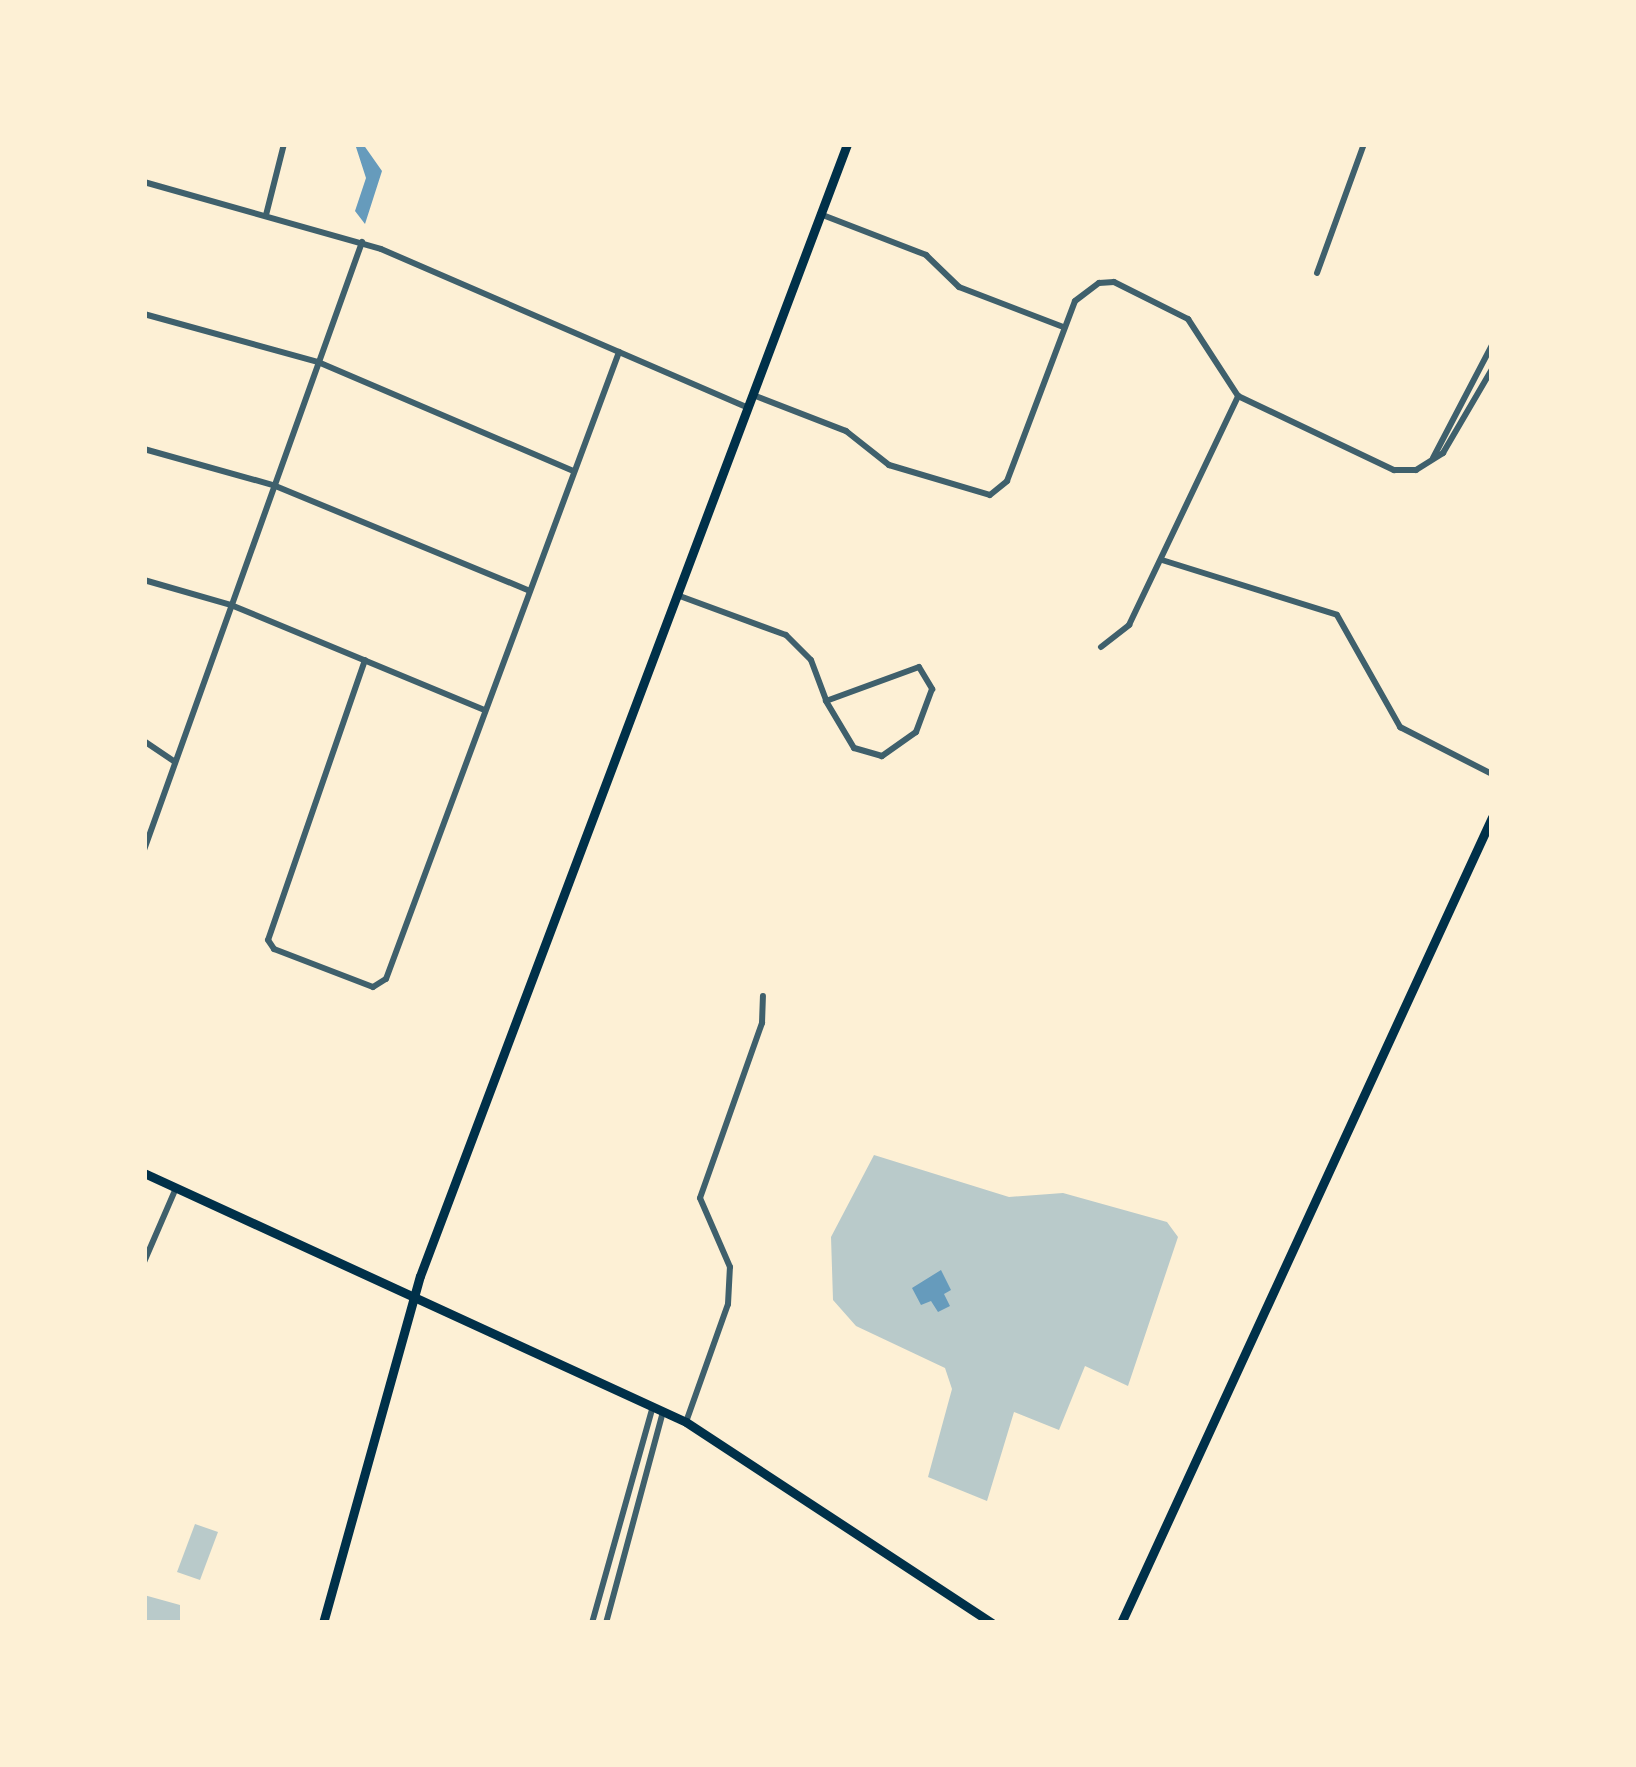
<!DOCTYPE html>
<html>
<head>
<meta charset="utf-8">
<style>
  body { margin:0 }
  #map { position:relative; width:1636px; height:1767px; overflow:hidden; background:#fdf0d5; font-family:Cabin,sans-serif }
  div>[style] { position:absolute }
  .green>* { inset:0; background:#b9caca }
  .water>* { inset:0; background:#669bbc }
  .minor>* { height:6px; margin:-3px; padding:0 3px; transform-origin:3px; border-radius:3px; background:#3f606c }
  .secondary>* { height:9px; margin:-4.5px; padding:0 4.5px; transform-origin:4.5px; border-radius:4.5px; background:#003049 }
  span { translate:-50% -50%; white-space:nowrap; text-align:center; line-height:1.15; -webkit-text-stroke:9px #fdf0d5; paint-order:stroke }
  .frame { position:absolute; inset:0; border:147px solid #fdf0d5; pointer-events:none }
</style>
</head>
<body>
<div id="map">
  <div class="green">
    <i style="clip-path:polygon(874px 1155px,1009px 1197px,1063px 1193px,1167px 1222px,1178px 1237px,1128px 1386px,1085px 1366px,1059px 1430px,1014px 1412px,987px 1501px,928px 1477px,952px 1389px,945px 1368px,856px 1326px,833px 1300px,831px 1237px)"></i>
    <i style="clip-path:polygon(195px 1524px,218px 1532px,200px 1580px,177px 1572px)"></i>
    <i style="clip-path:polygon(144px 1595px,180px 1605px,180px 1623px,144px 1623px)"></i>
  </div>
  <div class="water">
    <i style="clip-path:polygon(355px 144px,363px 144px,382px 171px,365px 224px,355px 211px,366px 178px)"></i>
    <i style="clip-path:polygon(941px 1270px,951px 1290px,944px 1294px,950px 1306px,938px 1312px,931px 1301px,921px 1305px,912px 1288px)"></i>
  </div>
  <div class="minor">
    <i style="left:144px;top:182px;width:246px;rotate:15.8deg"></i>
    <i style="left:381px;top:249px;width:398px;rotate:23.4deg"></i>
    <i style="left:820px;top:214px;width:114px;rotate:21.1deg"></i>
    <i style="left:926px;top:255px;width:46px;rotate:44.1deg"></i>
    <i style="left:959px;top:287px;width:111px;rotate:21deg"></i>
    <i style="left:266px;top:215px;width:73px;rotate:-75.8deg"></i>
    <i style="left:1317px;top:273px;width:137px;rotate:-70deg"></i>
    <i style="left:144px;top:314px;width:180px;rotate:15.4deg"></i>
    <i style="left:318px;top:362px;width:277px;rotate:23.1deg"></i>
    <i style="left:753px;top:395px;width:100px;rotate:21.2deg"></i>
    <i style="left:846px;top:431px;width:55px;rotate:38.3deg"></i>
    <i style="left:889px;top:465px;width:105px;rotate:16.5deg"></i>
    <i style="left:990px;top:495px;width:22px;rotate:-39deg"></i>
    <i style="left:1007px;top:481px;width:192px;rotate:-69.3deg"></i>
    <i style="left:1075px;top:301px;width:30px;rotate:-37deg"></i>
    <i style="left:1099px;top:283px;width:15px;rotate:-4deg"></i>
    <i style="left:1114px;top:282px;width:83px;rotate:26.6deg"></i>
    <i style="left:1188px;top:319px;width:92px;rotate:57deg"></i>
    <i style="left:1238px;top:396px;width:173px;rotate:25.4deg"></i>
    <i style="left:1394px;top:470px;width:22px"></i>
    <i style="left:1416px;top:470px;width:32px;rotate:-32deg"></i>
    <i style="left:1443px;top:453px;width:97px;rotate:-59.7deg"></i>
    <i style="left:144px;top:449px;width:134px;rotate:15.6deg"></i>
    <i style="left:273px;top:485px;width:276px;rotate:22.4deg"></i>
    <i style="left:1433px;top:458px;width:127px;rotate:-62.4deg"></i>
    <i style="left:1162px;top:560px;width:183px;rotate:17.4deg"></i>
    <i style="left:1337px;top:615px;width:129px;rotate:60.6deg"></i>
    <i style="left:1400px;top:727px;width:103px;rotate:27.1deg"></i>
    <i style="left:144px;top:580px;width:91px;rotate:16deg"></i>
    <i style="left:231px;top:605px;width:275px;rotate:22.5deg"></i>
    <i style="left:677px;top:595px;width:116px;rotate:20.2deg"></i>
    <i style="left:786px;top:635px;width:35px;rotate:45deg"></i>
    <i style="left:811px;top:660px;width:43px;rotate:69.4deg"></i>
    <i style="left:1101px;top:647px;width:36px;rotate:-38deg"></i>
    <i style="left:1129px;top:625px;width:254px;rotate:-64.5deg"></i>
    <i style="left:365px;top:660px;width:296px;rotate:109.1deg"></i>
    <i style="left:268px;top:940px;width:11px;rotate:56deg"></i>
    <i style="left:274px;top:949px;width:106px;rotate:21deg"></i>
    <i style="left:373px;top:987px;width:15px;rotate:-32deg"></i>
    <i style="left:386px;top:979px;width:669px;rotate:-69.61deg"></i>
    <i style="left:919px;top:667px;width:26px;rotate:59deg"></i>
    <i style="left:932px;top:689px;width:46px;rotate:110.4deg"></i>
    <i style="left:916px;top:732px;width:42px;rotate:144.8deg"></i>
    <i style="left:882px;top:756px;width:29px;rotate:-164deg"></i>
    <i style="left:854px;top:748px;width:55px;rotate:-120.8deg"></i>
    <i style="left:826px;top:701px;width:99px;rotate:-20.1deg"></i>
    <i style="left:144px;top:741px;width:37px;rotate:34deg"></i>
    <i style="left:144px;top:850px;width:646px;rotate:-70.27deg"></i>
    <i style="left:144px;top:1262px;width:81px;rotate:-66.6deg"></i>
    <i style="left:686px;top:1422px;width:125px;rotate:-70.4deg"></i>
    <i style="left:728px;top:1304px;width:37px;rotate:-87deg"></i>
    <i style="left:730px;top:1267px;width:75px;rotate:-113.5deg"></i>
    <i style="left:700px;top:1198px;width:186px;rotate:-70.5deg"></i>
    <i style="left:762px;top:1023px;width:27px;rotate:-88deg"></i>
    <i style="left:592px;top:1623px;width:225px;rotate:-74.3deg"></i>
    <i style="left:606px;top:1623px;width:219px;rotate:-74.9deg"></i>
  </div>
  <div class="secondary">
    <i style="left:144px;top:1173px;width:596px;rotate:24.67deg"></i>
    <i style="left:686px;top:1422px;width:366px;rotate:33.3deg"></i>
    <i style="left:323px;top:1623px;width:360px;rotate:-74.4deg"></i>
    <i style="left:420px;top:1276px;width:1210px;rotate:-69.33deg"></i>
    <i style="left:1121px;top:1623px;width:887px;rotate:-65.28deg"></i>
  </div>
  <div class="frame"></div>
</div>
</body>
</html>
